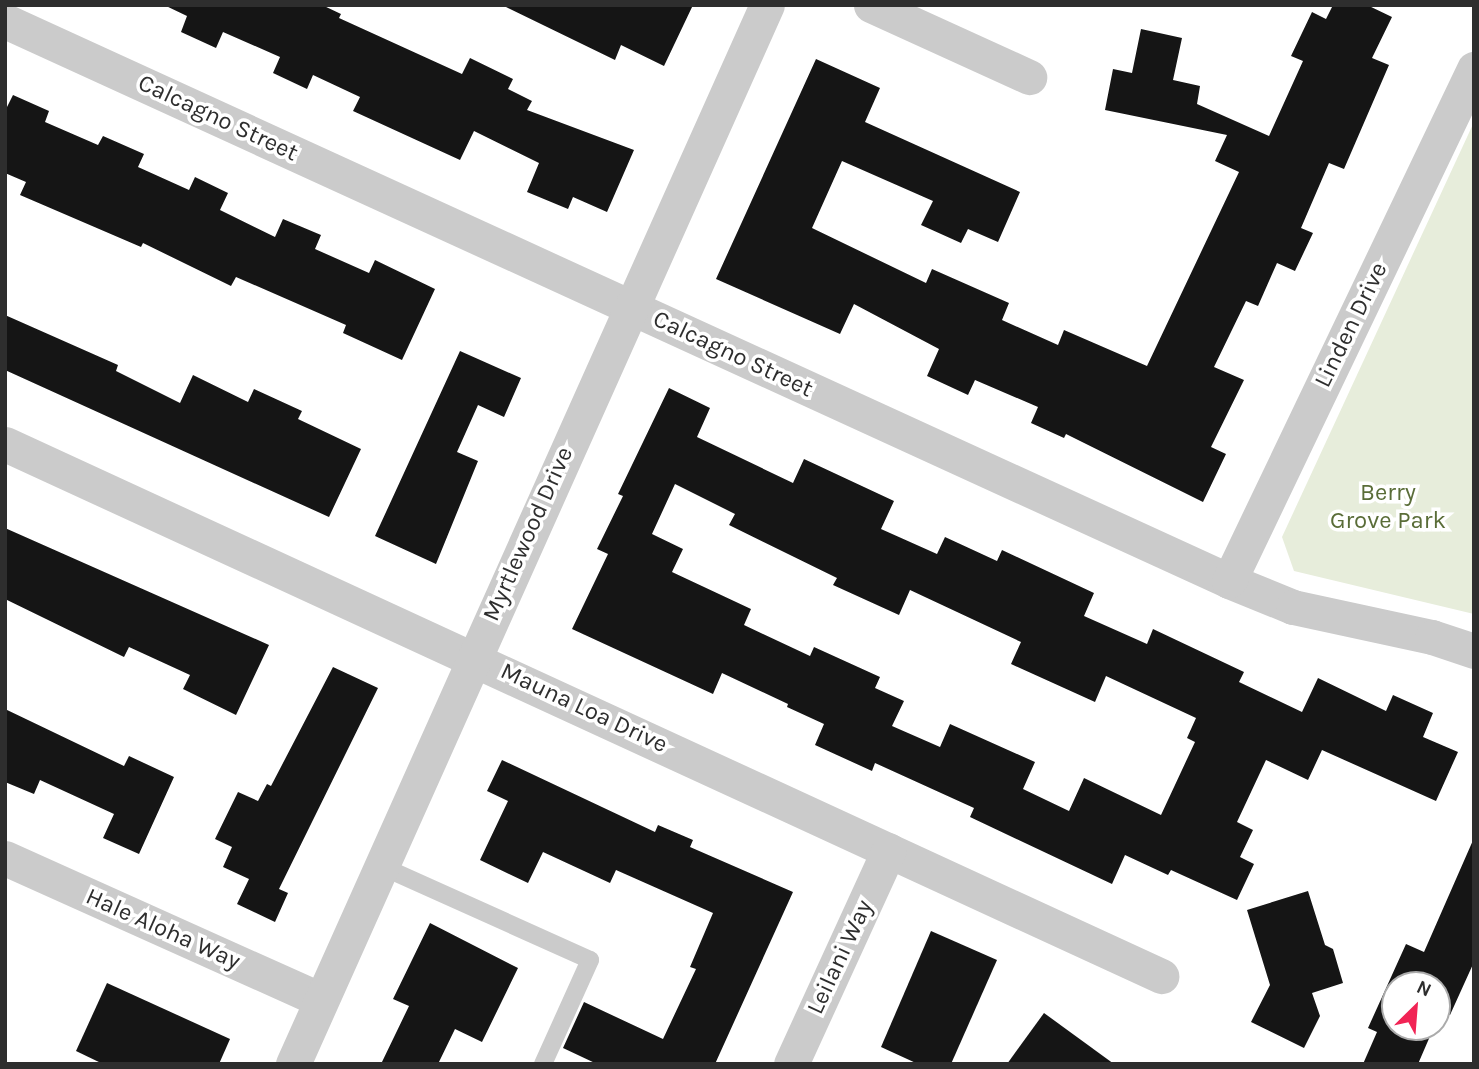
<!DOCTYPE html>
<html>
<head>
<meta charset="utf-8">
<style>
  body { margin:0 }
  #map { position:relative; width:1479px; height:1069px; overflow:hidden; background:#fff; font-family:Karla,sans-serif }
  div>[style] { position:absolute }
  .green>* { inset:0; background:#e7eddb }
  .building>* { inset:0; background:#151515 }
  .service>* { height:18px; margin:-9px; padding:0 9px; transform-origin:9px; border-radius:9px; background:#cbcbcb }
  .minor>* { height:35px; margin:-17.5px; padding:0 17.5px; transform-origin:17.5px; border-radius:17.5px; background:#cbcbcb }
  span { translate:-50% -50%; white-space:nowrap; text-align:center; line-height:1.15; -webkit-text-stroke:7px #fff; paint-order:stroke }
  .street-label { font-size:24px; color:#2e2e2e }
  .park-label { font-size:24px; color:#5a6d38 }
  .frame { position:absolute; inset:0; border:7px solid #2e2e2e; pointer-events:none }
  .north { position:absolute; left:1381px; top:971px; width:70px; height:70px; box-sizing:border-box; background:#fff; border:2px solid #ababab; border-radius:50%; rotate:25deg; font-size:19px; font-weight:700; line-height:28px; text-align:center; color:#2e2e2e }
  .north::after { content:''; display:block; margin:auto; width:24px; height:32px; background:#f12455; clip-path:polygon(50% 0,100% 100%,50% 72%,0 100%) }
</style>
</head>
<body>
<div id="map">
  <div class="green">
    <i style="clip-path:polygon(1474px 122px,1474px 614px,1294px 571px,1282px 537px)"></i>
  </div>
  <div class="building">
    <i style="clip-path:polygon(164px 5px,322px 5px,341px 14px,339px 18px,462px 74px,470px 58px,513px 79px,508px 89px,532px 101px,527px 110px,634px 150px,607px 212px,573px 197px,568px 209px,527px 192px,539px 163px,474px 131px,460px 160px,353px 111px,360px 97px,313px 75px,307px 89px,273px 73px,280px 57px,223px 32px,216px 48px,181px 32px,187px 16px)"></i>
    <i style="clip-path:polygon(502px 5px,693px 5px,664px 66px,621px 45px,615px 60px)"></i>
    <i style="clip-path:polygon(1333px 5px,1367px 5px,1392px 17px,1372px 58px,1389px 65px,1344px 169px,1329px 163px,1301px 228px,1313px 233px,1295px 271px,1277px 263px,1258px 306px,1246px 301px,1214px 367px,1244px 380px,1211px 447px,1226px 454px,1203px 502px,1066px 434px,1064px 438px,1031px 423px,1038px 407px,975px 380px,968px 395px,927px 376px,939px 349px,854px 304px,840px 334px,716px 279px,816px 59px,880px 88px,865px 122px,1020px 192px,998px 242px,968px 229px,961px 243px,921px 225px,933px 201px,842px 161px,812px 228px,926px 283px,932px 269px,1009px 303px,1002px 320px,1058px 345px,1064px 330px,1147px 366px,1239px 172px,1215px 161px,1227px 135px,1105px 110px,1113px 69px,1132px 73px,1141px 29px,1182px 38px,1173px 80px,1200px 86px,1197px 104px,1269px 136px,1303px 61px,1291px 56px,1312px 12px,1326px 19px)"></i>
    <i style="clip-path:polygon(13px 95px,49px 111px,45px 122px,98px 145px,103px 136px,144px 154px,138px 167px,189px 190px,195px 177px,228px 193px,220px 210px,275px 237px,283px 219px,321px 235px,315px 249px,369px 273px,375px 260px,435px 289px,402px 360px,343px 333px,346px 325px,236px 277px,231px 286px,143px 243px,141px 247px,20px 195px,26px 182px,5px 173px,5px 111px)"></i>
    <i style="clip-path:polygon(5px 315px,118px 365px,116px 371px,180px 403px,193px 375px,248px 402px,254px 389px,302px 411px,298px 419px,361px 449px,329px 517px,5px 370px)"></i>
    <i style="clip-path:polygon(460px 351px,521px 378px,504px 417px,478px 405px,457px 452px,478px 461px,436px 564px,375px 536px)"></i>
    <i style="clip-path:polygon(evenodd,669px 388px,710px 408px,697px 437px,793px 483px,804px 459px,894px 501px,881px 529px,937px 554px,945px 537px,997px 561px,1002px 550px,1094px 593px,1084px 616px,1147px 644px,1153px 629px,1244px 672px,1239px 682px,1302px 712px,1318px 678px,1386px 711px,1393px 695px,1433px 713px,1423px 737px,1458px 752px,1436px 801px,1322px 750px,1308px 780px,1266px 760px,1237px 822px,1253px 830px,1240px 857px,1254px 864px,1237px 900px,1171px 870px,1168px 875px,1125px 855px,1112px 884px,970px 817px,974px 808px,875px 763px,872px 771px,815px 745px,824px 724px,787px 707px,788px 704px,722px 673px,713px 694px,572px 629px,608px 554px,597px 549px,623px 496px,618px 494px,669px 388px,675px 484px,735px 514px,729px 525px,837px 578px,833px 585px,899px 615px,910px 590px,1021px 642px,1011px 664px,1095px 702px,1106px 676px,1196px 718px,1187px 738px,1195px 742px,1161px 815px,1084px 778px,1069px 811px,1023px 789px,1035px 762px,950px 724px,940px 747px,892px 726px,904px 701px,875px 688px,880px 677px,814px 647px,810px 656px,744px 625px,751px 609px,672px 572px,683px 549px,652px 534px,675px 484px)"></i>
    <i style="clip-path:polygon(5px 528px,269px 645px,236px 715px,183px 689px,190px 675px,129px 647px,124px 657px,5px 599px)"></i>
    <i style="clip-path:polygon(333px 667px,378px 688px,279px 889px,288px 893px,275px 922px,237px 904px,249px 879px,223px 867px,232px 847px,215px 839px,238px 792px,258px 801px,267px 784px,271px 786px)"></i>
    <i style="clip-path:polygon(5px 709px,124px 766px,129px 756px,174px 777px,139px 854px,103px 838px,114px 814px,40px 780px,34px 794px,5px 782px)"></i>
    <i style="clip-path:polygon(502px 760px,655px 832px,658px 825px,693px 840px,690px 847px,793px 892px,715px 1064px,597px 1064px,563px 1048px,584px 1002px,663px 1039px,696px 969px,690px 967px,713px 913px,616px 870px,610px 883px,543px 852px,528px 883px,480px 860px,508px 801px,487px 791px)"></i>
    <i style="clip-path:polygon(1474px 838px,1474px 962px,1450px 1015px,1442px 1011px,1437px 1021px,1437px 985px,1395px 985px,1395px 1027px,1434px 1027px,1418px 1064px,1363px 1064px,1377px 1032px,1368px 1028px,1406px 944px,1424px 952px)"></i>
    <i style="clip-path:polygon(1308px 891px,1325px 945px,1333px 949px,1343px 983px,1312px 993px,1320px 1016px,1304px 1048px,1251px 1022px,1270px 985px,1247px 910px)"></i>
    <i style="clip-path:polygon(430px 923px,518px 968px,482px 1042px,455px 1029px,438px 1064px,381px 1064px,409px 1006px,393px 999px)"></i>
    <i style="clip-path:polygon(931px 931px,997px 960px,951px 1064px,918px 1064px,881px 1047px)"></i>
    <i style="clip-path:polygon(107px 983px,230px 1039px,219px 1064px,103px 1064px,76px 1051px)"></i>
    <i style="clip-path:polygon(1044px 1013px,1114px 1064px,1007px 1064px)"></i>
  </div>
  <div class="service">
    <i style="left:381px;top:866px;width:229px;rotate:24.2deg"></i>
    <i style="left:590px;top:960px;width:114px;rotate:114.3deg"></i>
  </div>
  <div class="minor">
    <i style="left:871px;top:5px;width:174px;rotate:24.5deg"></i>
    <i style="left:5px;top:21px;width:1346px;rotate:24.58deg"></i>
    <i style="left:1229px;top:581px;width:69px;rotate:22.1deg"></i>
    <i style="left:1293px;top:607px;width:142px;rotate:12.2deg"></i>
    <i style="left:1432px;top:637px;width:44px;rotate:18.4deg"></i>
    <i style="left:5px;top:444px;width:1273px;rotate:24.71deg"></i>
    <i style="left:1229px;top:581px;width:568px;rotate:-64.43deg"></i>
    <i style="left:5px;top:858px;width:346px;rotate:24.2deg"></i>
    <i style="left:293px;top:1064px;width:1160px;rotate:-65.89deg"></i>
    <i style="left:791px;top:1064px;width:235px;rotate:-65.4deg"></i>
  </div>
  <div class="street-label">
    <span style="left:218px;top:118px;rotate:25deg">Calcagno Street</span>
    <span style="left:1351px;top:325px;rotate:-64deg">Linden Drive</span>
    <span style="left:733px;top:354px;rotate:25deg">Calcagno Street</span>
    <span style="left:528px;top:534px;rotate:-66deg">Myrtlewood Drive</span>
    <span style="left:584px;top:708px;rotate:25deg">Mauna Loa Drive</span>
    <span style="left:163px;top:929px;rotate:24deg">Hale Aloha Way</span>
    <span style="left:840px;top:957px;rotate:-65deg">Leilani Way</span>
  </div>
  <div class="park-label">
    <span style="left:1388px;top:507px">Berry<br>Grove Park</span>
  </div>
  <div class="frame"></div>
  <div class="north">N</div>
</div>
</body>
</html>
